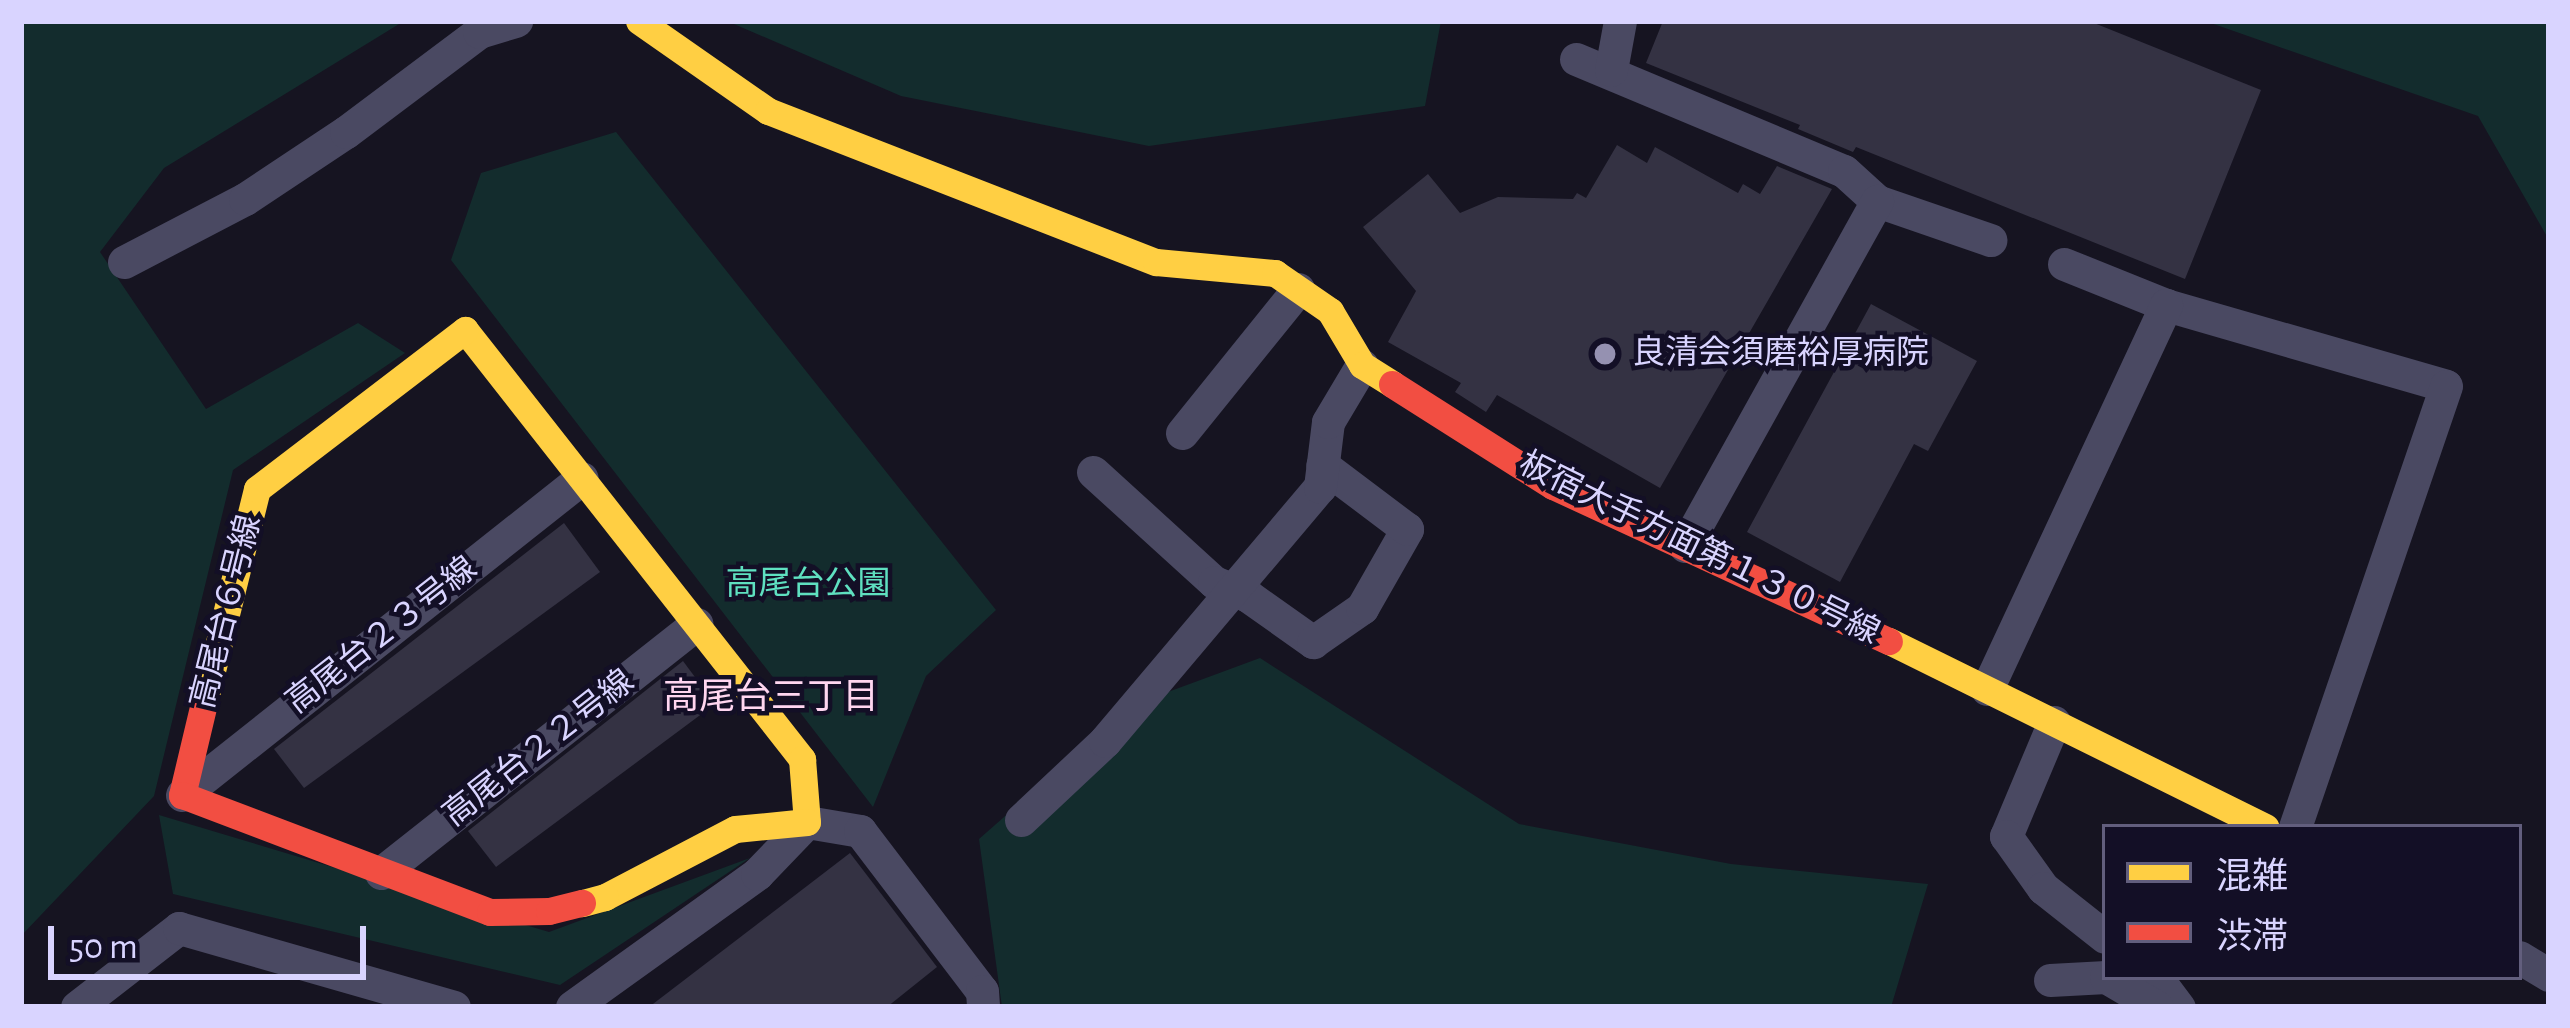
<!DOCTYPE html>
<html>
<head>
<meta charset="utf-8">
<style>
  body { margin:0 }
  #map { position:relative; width:2570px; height:1028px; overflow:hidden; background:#161421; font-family:"Alegreya Sans","Noto Sans JP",sans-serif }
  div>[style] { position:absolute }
  .green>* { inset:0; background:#132c2d }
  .building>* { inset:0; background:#343243 }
  .street>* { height:33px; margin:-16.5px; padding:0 16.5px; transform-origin:16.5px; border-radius:16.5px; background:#4a4962 }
  .slow>* { height:27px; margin:-13.5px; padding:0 13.5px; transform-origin:13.5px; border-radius:13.5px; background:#ffcf43 }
  .jam>* { height:27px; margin:-13.5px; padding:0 13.5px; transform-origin:13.5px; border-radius:13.5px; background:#f24e42 }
  .dots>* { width:33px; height:33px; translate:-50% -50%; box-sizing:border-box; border:6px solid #130f26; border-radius:50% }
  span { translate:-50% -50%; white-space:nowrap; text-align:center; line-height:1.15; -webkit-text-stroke:9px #130f26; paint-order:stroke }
  .poi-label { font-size:33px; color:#d9d4ff }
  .left { translate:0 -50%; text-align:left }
  .street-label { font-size:33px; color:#d9d4ff }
  .park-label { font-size:33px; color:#5fe0c0 }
  .neighbourhood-label { font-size:36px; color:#ffd6f0 }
  .frame { position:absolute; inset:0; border:24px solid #d9d4ff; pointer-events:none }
  .legend { position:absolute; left:2102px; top:824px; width:420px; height:156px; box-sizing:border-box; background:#130f26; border:3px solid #625e7d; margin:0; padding:15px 21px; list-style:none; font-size:36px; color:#d9d4ff }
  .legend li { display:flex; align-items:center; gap:24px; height:60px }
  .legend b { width:60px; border:3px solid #625e7d }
  .scale { position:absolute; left:48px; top:926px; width:318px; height:54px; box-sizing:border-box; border:6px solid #d9d4ff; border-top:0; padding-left:15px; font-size:36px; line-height:42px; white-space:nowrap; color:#d9d4ff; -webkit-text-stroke:9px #130f26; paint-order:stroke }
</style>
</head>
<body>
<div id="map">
  <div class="green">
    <i style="clip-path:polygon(21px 21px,404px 21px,164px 168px,100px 252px,206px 409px,358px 323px,405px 353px,233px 470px,154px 796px,21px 936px)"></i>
    <i style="clip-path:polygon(727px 21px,1441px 21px,1425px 106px,1149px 146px,901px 96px)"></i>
    <i style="clip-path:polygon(2205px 21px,2549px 21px,2549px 240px,2478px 116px)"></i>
    <i style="clip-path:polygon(616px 132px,996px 610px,926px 676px,873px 807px,451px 260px,481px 173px)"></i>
    <i style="clip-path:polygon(1260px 658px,1519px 824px,1731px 864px,1928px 884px,1891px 1007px,1002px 1007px,979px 839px,1130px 706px)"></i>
    <i style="clip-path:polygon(159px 815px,549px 932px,750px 858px,560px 985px,173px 894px)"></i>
  </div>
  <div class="building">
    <i style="clip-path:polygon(1663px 21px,2089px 21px,2261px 90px,2185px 279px,1856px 147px,1853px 152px,1798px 129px,1800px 125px,1646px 63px)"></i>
    <i style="clip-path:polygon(1617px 145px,1647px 163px,1655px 147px,1738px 193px,1743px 184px,1760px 194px,1777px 166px,1832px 189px,1660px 488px,1497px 395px,1486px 412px,1455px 392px,1461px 383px,1388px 342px,1416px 291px,1363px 227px,1428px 174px,1460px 213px,1498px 197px,1573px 199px,1577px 193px,1586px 198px)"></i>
    <i style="clip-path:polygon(1871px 304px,1977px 361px,1928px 451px,1914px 444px,1840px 582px,1747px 532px)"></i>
    <i style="clip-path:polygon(564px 523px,600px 572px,304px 788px,274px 749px)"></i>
    <i style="clip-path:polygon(683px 661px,715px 704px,496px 867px,468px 831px)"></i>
    <i style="clip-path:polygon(850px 853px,937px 967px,887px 1007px,649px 1007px)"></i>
  </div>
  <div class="street">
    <i style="left:1576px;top:59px;width:290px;rotate:22.7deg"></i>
    <i style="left:1844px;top:171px;width:45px;rotate:42.3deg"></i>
    <i style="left:1877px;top:201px;width:120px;rotate:19deg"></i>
    <i style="left:1611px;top:70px;width:50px;rotate:-79.6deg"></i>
    <i style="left:124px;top:262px;width:136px;rotate:-27.5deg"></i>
    <i style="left:245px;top:199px;width:121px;rotate:-33.6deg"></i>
    <i style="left:346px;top:132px;width:166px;rotate:-36.9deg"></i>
    <i style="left:479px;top:32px;width:39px;rotate:-17deg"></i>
    <i style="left:2064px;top:264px;width:110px;rotate:21.9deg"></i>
    <i style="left:2166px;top:305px;width:291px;rotate:16.1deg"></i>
    <i style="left:2446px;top:386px;width:466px;rotate:108.9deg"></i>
    <i style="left:1182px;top:433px;width:185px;rotate:-51.1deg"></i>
    <i style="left:1093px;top:472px;width:164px;rotate:42.3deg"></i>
    <i style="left:1214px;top:582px;width:37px;rotate:22deg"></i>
    <i style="left:1248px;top:596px;width:80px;rotate:35.3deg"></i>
    <i style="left:1313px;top:642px;width:60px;rotate:-34.8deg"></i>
    <i style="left:1362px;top:608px;width:91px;rotate:-60.3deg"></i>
    <i style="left:1407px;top:529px;width:106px;rotate:-143deg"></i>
    <i style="left:1685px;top:546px;width:395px;rotate:-60.9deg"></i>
    <i style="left:1987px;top:689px;width:424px;rotate:-65deg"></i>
    <i style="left:2054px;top:722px;width:124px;rotate:112.8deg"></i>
    <i style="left:2006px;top:836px;width:64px;rotate:54.6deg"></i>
    <i style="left:2043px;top:888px;width:79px;rotate:38.3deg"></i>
    <i style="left:182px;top:795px;width:510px;rotate:-38.4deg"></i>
    <i style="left:1021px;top:820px;width:115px;rotate:-43.2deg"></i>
    <i style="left:1105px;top:741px;width:333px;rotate:-49.8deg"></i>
    <i style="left:1320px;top:487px;width:65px;rotate:-83deg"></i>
    <i style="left:1328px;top:422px;width:66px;rotate:-59.2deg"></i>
    <i style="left:381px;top:873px;width:402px;rotate:-38.3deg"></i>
    <i style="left:2519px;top:957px;width:35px;rotate:31deg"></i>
    <i style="left:2156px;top:977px;width:38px;rotate:53deg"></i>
    <i style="left:2050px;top:980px;width:56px;rotate:-3.1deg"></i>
    <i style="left:2106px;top:977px;width:59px;rotate:30.5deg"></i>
    <i style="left:77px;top:1007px;width:129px;rotate:-37.8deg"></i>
    <i style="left:179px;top:928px;width:286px;rotate:16deg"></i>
    <i style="left:572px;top:1007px;width:228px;rotate:-35.7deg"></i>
    <i style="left:757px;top:874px;width:72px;rotate:-46.1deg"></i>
    <i style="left:807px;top:822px;width:54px;rotate:9.6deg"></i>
    <i style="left:860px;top:831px;width:201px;rotate:52.7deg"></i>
    <i style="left:982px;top:991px;width:16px;rotate:86deg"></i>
  </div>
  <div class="slow">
    <i style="left:639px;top:21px;width:157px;rotate:34.9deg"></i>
    <i style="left:768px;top:111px;width:416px;rotate:21.3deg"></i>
    <i style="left:1156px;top:262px;width:120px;rotate:5.3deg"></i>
    <i style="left:1275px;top:273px;width:67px;rotate:34.6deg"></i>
    <i style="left:1330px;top:311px;width:63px;rotate:59.3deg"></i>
    <i style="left:1362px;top:365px;width:36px;rotate:32deg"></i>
    <i style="left:465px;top:330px;width:546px;rotate:51.85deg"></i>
    <i style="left:802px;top:759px;width:63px;rotate:85.5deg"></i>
    <i style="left:807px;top:822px;width:72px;rotate:174.4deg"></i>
    <i style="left:735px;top:829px;width:147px;rotate:152.4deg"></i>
    <i style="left:605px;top:897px;width:24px;rotate:165deg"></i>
    <i style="left:1889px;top:641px;width:420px;rotate:26.3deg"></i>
    <i style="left:204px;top:703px;width:220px;rotate:-76.1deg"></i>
    <i style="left:257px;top:489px;width:262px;rotate:-37.4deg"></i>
  </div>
  <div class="jam">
    <i style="left:1392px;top:384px;width:191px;rotate:32.4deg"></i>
    <i style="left:1553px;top:486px;width:370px;rotate:24.8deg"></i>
    <i style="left:204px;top:703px;width:95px;rotate:103.4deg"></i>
    <i style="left:182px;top:795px;width:329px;rotate:20.8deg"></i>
    <i style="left:490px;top:912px;width:59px;rotate:-1deg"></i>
    <i style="left:549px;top:911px;width:34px;rotate:-14deg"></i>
  </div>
  <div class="dots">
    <i style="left:1605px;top:354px;background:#9591b1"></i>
  </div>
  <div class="poi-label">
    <span class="left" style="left:1632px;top:354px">良清会須磨裕厚病院</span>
  </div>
  <div class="street-label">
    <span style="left:1699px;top:549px;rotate:26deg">板宿大手方面第１３０号線</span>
    <span style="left:227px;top:612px;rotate:-76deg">高尾台６号線</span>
    <span style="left:382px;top:636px;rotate:-38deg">高尾台２３号線</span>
    <span style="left:539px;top:749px;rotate:-38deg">高尾台２２号線</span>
  </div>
  <div class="park-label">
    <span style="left:808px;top:585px">高尾台公園</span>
  </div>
  <div class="neighbourhood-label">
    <span style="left:771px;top:698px">高尾台三丁目</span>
  </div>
  <div class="frame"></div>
  <ul class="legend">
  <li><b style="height:15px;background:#ffcf43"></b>混雑</li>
  <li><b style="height:15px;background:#f24e42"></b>渋滞</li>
  </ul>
  <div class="scale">50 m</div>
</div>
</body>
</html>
